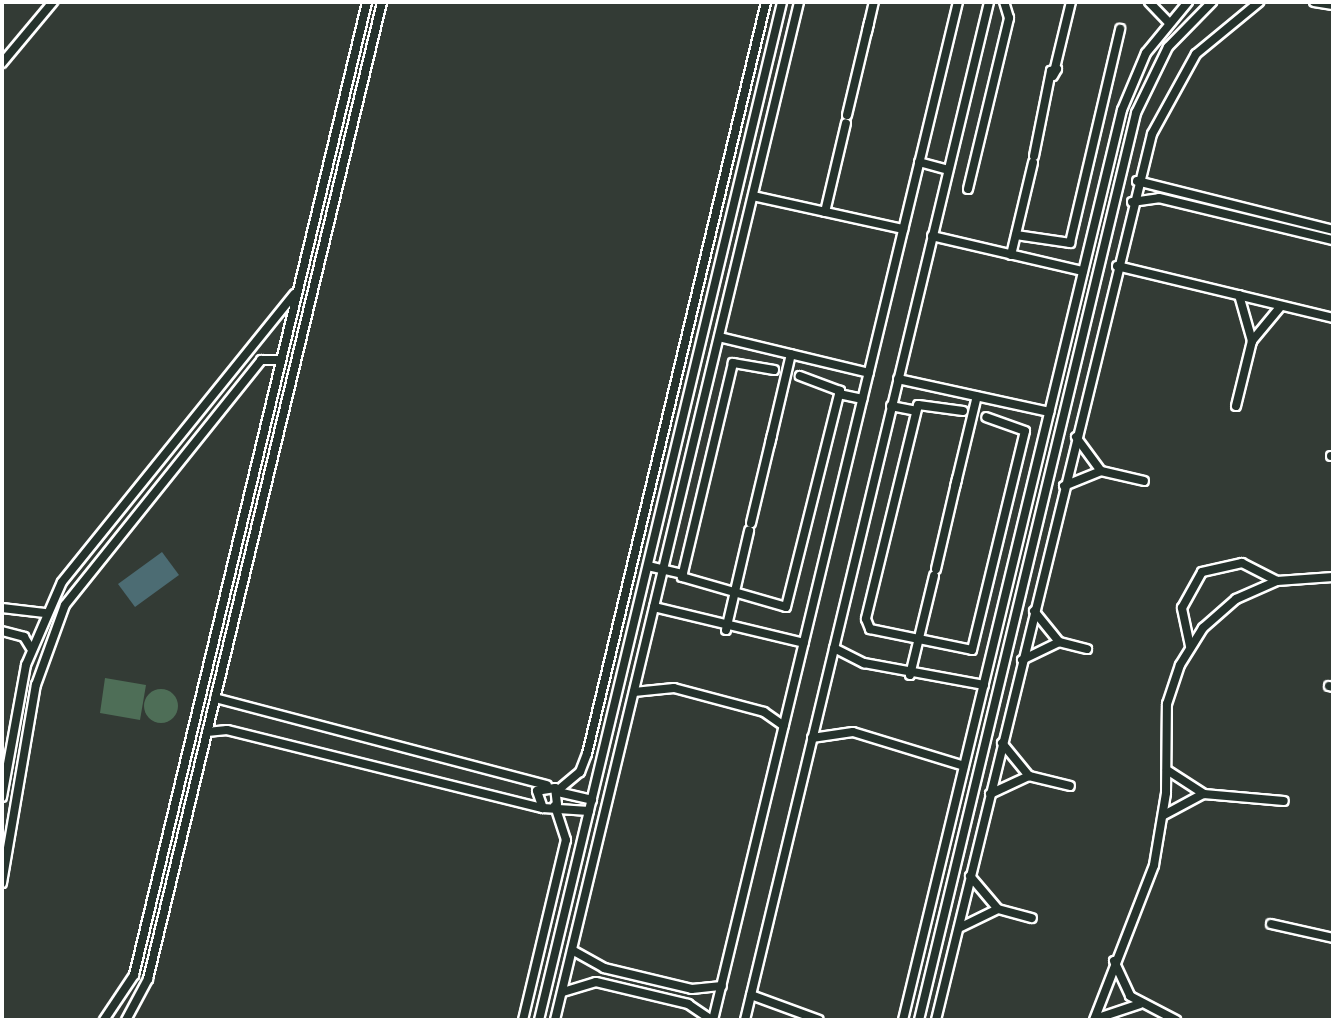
<!DOCTYPE html>
<html>
<head>
<meta charset="utf-8">
<style>
  body { margin:0 }
  #map { position:relative; width:1335px; height:1022px; overflow:hidden; background:#333b35; font-family:Delius,sans-serif }
  div>[style] { position:absolute }
  .green>* { inset:0; background:#4e6e57 }
  .round { border-radius:50% }
  .water>* { inset:0; background:#4c6c73 }
  .roads { filter:drop-shadow(2px 0 #fff) drop-shadow(-2px 0 #fff) drop-shadow(0 2px #fff) drop-shadow(0 -2px #fff) }
  .street>* { height:8px; margin:-4px; padding:0 4px; transform-origin:4px; border-radius:4px; background:#26332d }
  span { translate:-50% -50%; white-space:nowrap; text-align:center; line-height:1.15; -webkit-text-stroke:6px #26332d; paint-order:stroke }
  .frame { position:absolute; inset:0; border:4px solid #fff; pointer-events:none }
</style>
</head>
<body>
<div id="map">
  <div class="green">
    <i style="clip-path:polygon(105px 678px,146px 685px,140px 720px,100px 713px)"></i>
    <i class="round" style="left:144px;top:689px;width:34px;height:34px"></i>
  </div>
  <div class="water">
    <i style="clip-path:polygon(162px 552px,179px 575px,135px 607px,118px 584px)"></i>
  </div>
  <div class="roads">
    <div class="street">
      <i style="left:1149px;top:2px;width:28px;rotate:46deg"></i>
      <i style="left:1314px;top:2px;width:19px;rotate:9deg"></i>
      <i style="left:869px;top:23px;width:22px;rotate:-77deg"></i>
      <i style="left:2px;top:63px;width:80px;rotate:-50.1deg"></i>
      <i style="left:1055px;top:68px;width:68px;rotate:-76.4deg"></i>
      <i style="left:847px;top:115px;width:95px;rotate:-76.6deg"></i>
      <i style="left:869px;top:23px;width:9px;rotate:103deg"></i>
      <i style="left:1034px;top:156px;width:87px;rotate:-78.7deg"></i>
      <i style="left:1051px;top:71px;width:6px;rotate:-18deg"></i>
      <i style="left:1057px;top:69px;width:8px;rotate:120deg"></i>
      <i style="left:919px;top:162px;width:30px;rotate:15deg"></i>
      <i style="left:1137px;top:181px;width:202px;rotate:14deg"></i>
      <i style="left:968px;top:189px;width:176px;rotate:-76.5deg"></i>
      <i style="left:1009px;top:18px;width:17px;rotate:-107deg"></i>
      <i style="left:753px;top:196px;width:154px;rotate:12.4deg"></i>
      <i style="left:1132px;top:202px;width:27px;rotate:-8deg"></i>
      <i style="left:1159px;top:198px;width:179px;rotate:13.6deg"></i>
      <i style="left:825px;top:212px;width:91px;rotate:-76.7deg"></i>
      <i style="left:1016px;top:235px;width:55px;rotate:8.4deg"></i>
      <i style="left:1070px;top:243px;width:220px;rotate:-76.8deg"></i>
      <i style="left:932px;top:236px;width:155px;rotate:13.1deg"></i>
      <i style="left:1011px;top:255px;width:95px;rotate:-76.6deg"></i>
      <i style="left:1117px;top:266px;width:222px;rotate:13.5deg"></i>
      <i style="left:1239px;top:295px;width:48px;rotate:74.2deg"></i>
      <i style="left:719px;top:337px;width:154px;rotate:13.5deg"></i>
      <i style="left:774px;top:370px;width:42px;rotate:-170.3deg"></i>
      <i style="left:733px;top:363px;width:220px;rotate:103.4deg"></i>
      <i style="left:682px;top:577px;width:108px;rotate:16.1deg"></i>
      <i style="left:786px;top:607px;width:223px;rotate:-76deg"></i>
      <i style="left:840px;top:391px;width:43px;rotate:-159.4deg"></i>
      <i style="left:898px;top:379px;width:155px;rotate:12.3deg"></i>
      <i style="left:839px;top:394px;width:24px;rotate:12deg"></i>
      <i style="left:891px;top:406px;width:25px;rotate:11deg"></i>
      <i style="left:1236px;top:406px;width:67px;rotate:-76.2deg"></i>
      <i style="left:1252px;top:341px;width:45px;rotate:-50.4deg"></i>
      <i style="left:963px;top:411px;width:45px;rotate:-172.4deg"></i>
      <i style="left:918px;top:405px;width:220px;rotate:103.7deg"></i>
      <i style="left:866px;top:619px;width:11px;rotate:68deg"></i>
      <i style="left:870px;top:629px;width:104px;rotate:11.6deg"></i>
      <i style="left:972px;top:650px;width:225px;rotate:-76.4deg"></i>
      <i style="left:1025px;top:431px;width:41px;rotate:-160.3deg"></i>
      <i style="left:772px;top:435px;width:83px;rotate:-76.8deg"></i>
      <i style="left:1076px;top:437px;width:42px;rotate:53.7deg"></i>
      <i style="left:1331px;top:456px;width:2px"></i>
      <i style="left:957px;top:479px;width:85px;rotate:-76.5deg"></i>
      <i style="left:1064px;top:486px;width:40px;rotate:-22deg"></i>
      <i style="left:1101px;top:471px;width:44px;rotate:13.1deg"></i>
      <i style="left:751px;top:523px;width:90px;rotate:-76.6deg"></i>
      <i style="left:772px;top:435px;width:9px;rotate:103deg"></i>
      <i style="left:648px;top:566px;width:36px;rotate:13deg"></i>
      <i style="left:936px;top:569px;width:92px;rotate:-76.9deg"></i>
      <i style="left:957px;top:479px;width:8px;rotate:104deg"></i>
      <i style="left:654px;top:607px;width:154px;rotate:13.5deg"></i>
      <i style="left:2px;top:608px;width:43px;rotate:6.6deg"></i>
      <i style="left:1034px;top:611px;width:40px;rotate:51deg"></i>
      <i style="left:1059px;top:642px;width:29px;rotate:14deg"></i>
      <i style="left:726px;top:630px;width:102px;rotate:-76.9deg"></i>
      <i style="left:2px;top:631px;width:23px;rotate:15deg"></i>
      <i style="left:24px;top:637px;width:13px;rotate:58deg"></i>
      <i style="left:1190px;top:646px;width:39px;rotate:-102deg"></i>
      <i style="left:1182px;top:608px;width:41px;rotate:-60.9deg"></i>
      <i style="left:1202px;top:572px;width:41px;rotate:-12.7deg"></i>
      <i style="left:1242px;top:563px;width:39px;rotate:27deg"></i>
      <i style="left:834px;top:648px;width:34px;rotate:27deg"></i>
      <i style="left:864px;top:663px;width:122px;rotate:10.4deg"></i>
      <i style="left:1022px;top:660px;width:41px;rotate:-25.9deg"></i>
      <i style="left:910px;top:675px;width:102px;rotate:-76.4deg"></i>
      <i style="left:1329px;top:686px;width:4px;rotate:14deg"></i>
      <i style="left:634px;top:692px;width:40px;rotate:-5.7deg"></i>
      <i style="left:674px;top:688px;width:93px;rotate:14.9deg"></i>
      <i style="left:764px;top:712px;width:24px;rotate:35deg"></i>
      <i style="left:215px;top:698px;width:343px;rotate:14.7deg"></i>
      <i style="left:207px;top:732px;width:20px;rotate:-6deg"></i>
      <i style="left:227px;top:730px;width:325px;rotate:13.9deg"></i>
      <i style="left:812px;top:738px;width:41px;rotate:-8.3deg"></i>
      <i style="left:853px;top:732px;width:116px;rotate:17deg"></i>
      <i style="left:1002px;top:743px;width:43px;rotate:50.7deg"></i>
      <i style="left:1167px;top:770px;width:44px;rotate:33deg"></i>
      <i style="left:1204px;top:794px;width:80px;rotate:5deg"></i>
      <i style="left:557px;top:791px;width:30px;rotate:-40deg"></i>
      <i style="left:580px;top:772px;width:19px;rotate:-69deg"></i>
      <i style="left:587px;top:754px;width:773px;rotate:-76.61deg"></i>
      <i style="left:558px;top:792px;width:35px;rotate:13deg"></i>
      <i style="left:990px;top:794px;width:43px;rotate:-24.8deg"></i>
      <i style="left:1029px;top:776px;width:42px;rotate:13.7deg"></i>
      <i style="left:2px;top:797px;width:134px;rotate:-79.7deg"></i>
      <i style="left:26px;top:665px;width:90px;rotate:-66.6deg"></i>
      <i style="left:62px;top:582px;width:370px;rotate:-51.1deg"></i>
      <i style="left:557px;top:804px;width:16px;rotate:-97deg"></i>
      <i style="left:555px;top:788px;width:18px;rotate:171deg"></i>
      <i style="left:537px;top:791px;width:18px;rotate:71deg"></i>
      <i style="left:543px;top:808px;width:46px;rotate:3.7deg"></i>
      <i style="left:1164px;top:815px;width:44px;rotate:-28.3deg"></i>
      <i style="left:970px;top:876px;width:43px;rotate:49.7deg"></i>
      <i style="left:998px;top:909px;width:35px;rotate:15deg"></i>
      <i style="left:2px;top:883px;width:201px;rotate:-80.3deg"></i>
      <i style="left:36px;top:685px;width:85px;rotate:-70.1deg"></i>
      <i style="left:65px;top:605px;width:314px;rotate:-51.3deg"></i>
      <i style="left:261px;top:360px;width:20px"></i>
      <i style="left:1271px;top:924px;width:64px;rotate:12.7deg"></i>
      <i style="left:959px;top:928px;width:43px;rotate:-26deg"></i>
      <i style="left:572px;top:950px;width:37px;rotate:29deg"></i>
      <i style="left:604px;top:968px;width:90px;rotate:13.4deg"></i>
      <i style="left:692px;top:989px;width:30px;rotate:-6deg"></i>
      <i style="left:1114px;top:961px;width:38px;rotate:65deg"></i>
      <i style="left:1130px;top:996px;width:52px;rotate:27.6deg"></i>
      <i style="left:563px;top:992px;width:34px;rotate:-17deg"></i>
      <i style="left:596px;top:982px;width:95px;rotate:13.4deg"></i>
      <i style="left:688px;top:1004px;width:29px;rotate:34deg"></i>
      <i style="left:751px;top:995px;width:72px;rotate:20.2deg"></i>
      <i style="left:1095px;top:1019px;width:47px;rotate:-18.4deg"></i>
      <i style="left:104px;top:1020px;width:54px;rotate:-56.3deg"></i>
      <i style="left:134px;top:975px;width:1001px;rotate:-76.53deg"></i>
      <i style="left:126px;top:1020px;width:47px;rotate:-61.8deg"></i>
      <i style="left:148px;top:979px;width:1005px;rotate:-76.53deg"></i>
      <i style="left:523px;top:1020px;width:185px;rotate:-76.6deg"></i>
      <i style="left:566px;top:840px;width:36px;rotate:-108deg"></i>
      <i style="left:539px;top:1020px;width:1047px;rotate:-76.57deg"></i>
      <i style="left:555px;top:1020px;width:1047px;rotate:-76.52deg"></i>
      <i style="left:713px;top:1020px;width:1047px;rotate:-76.47deg"></i>
      <i style="left:745px;top:1020px;width:1047px;rotate:-76.52deg"></i>
      <i style="left:903px;top:1020px;width:936px;rotate:-76.47deg"></i>
      <i style="left:1122px;top:110px;width:62px;rotate:-67.2deg"></i>
      <i style="left:1146px;top:53px;width:66px;rotate:-50.5deg"></i>
      <i style="left:919px;top:1020px;width:933px;rotate:-76.54deg"></i>
      <i style="left:1136px;top:113px;width:73px;rotate:-64.1deg"></i>
      <i style="left:1168px;top:47px;width:63px;rotate:-45.6deg"></i>
      <i style="left:936px;top:1020px;width:912px;rotate:-76.3deg"></i>
      <i style="left:1152px;top:134px;width:91px;rotate:-61.2deg"></i>
      <i style="left:1196px;top:54px;width:82px;rotate:-39.5deg"></i>
      <i style="left:1094px;top:1020px;width:166px;rotate:-68.8deg"></i>
      <i style="left:1154px;top:865px;width:73px;rotate:-80.5deg"></i>
      <i style="left:1166px;top:793px;width:89px;rotate:-89.4deg"></i>
      <i style="left:1167px;top:704px;width:41px;rotate:-71.6deg"></i>
      <i style="left:1180px;top:665px;width:44px;rotate:-58.1deg"></i>
      <i style="left:1203px;top:628px;width:44px;rotate:-41.3deg"></i>
      <i style="left:1236px;top:599px;width:45px;rotate:-23.7deg"></i>
      <i style="left:1277px;top:581px;width:56px;rotate:-4.1deg"></i>
    </div>
  </div>
  <div class="frame"></div>
</div>
</body>
</html>
